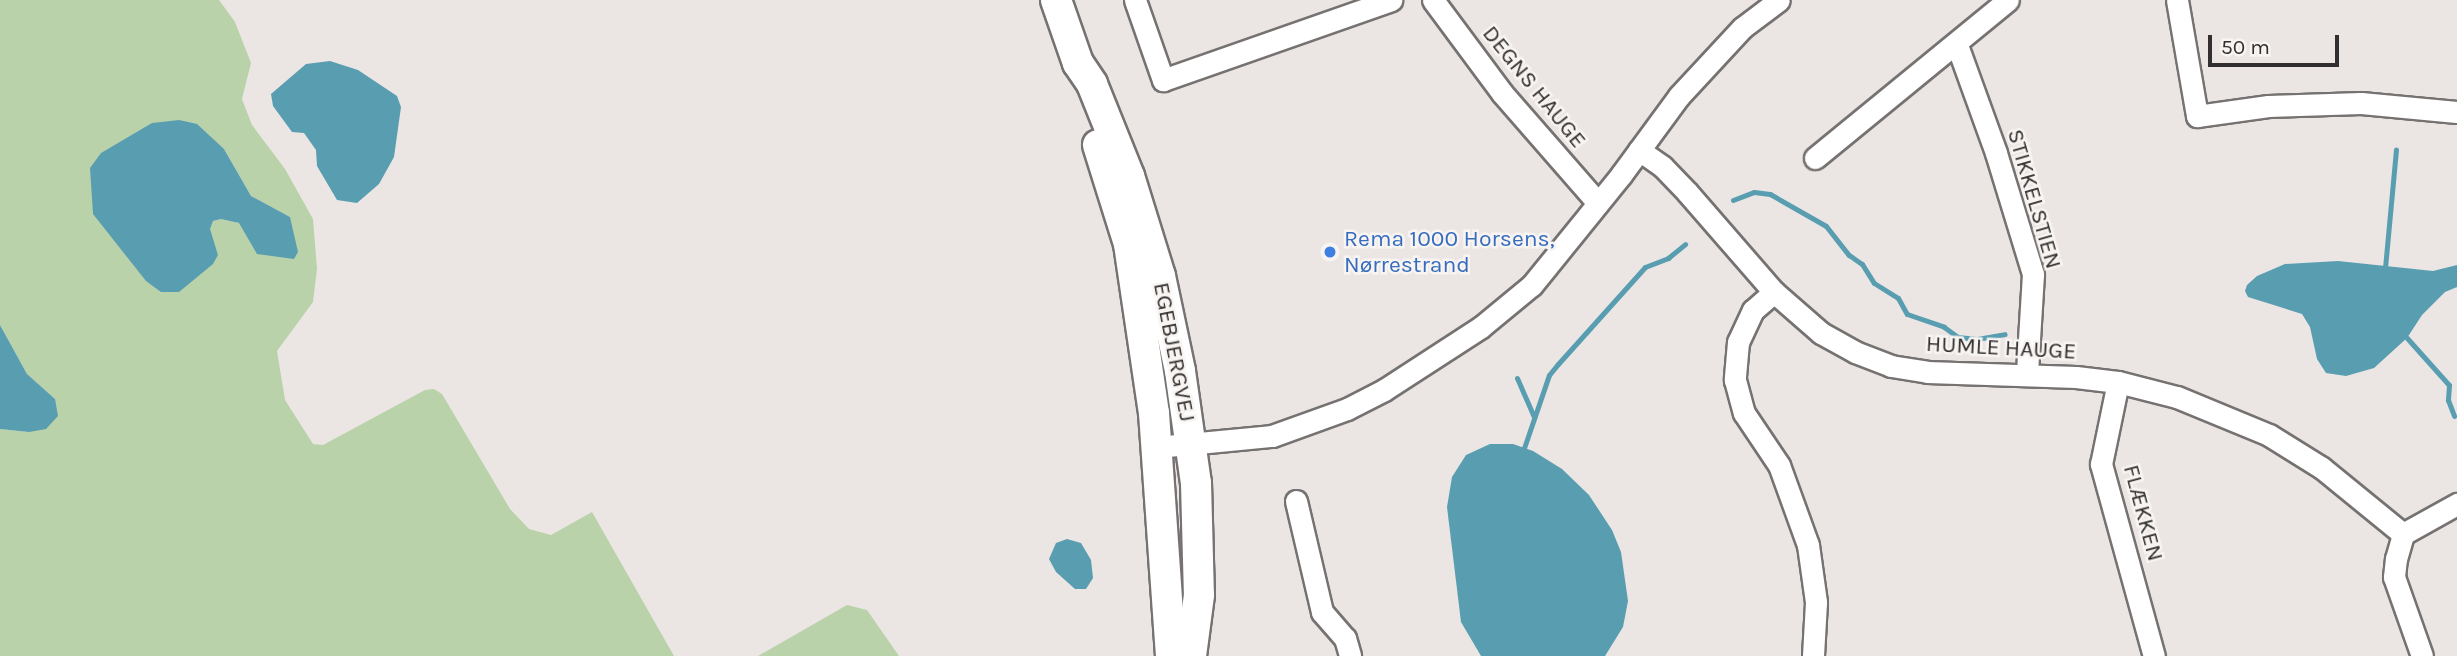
<!DOCTYPE html>
<html>
<head>
<meta charset="utf-8">
<style>
  body { margin:0 }
  #map { position:relative; width:2457px; height:656px; overflow:hidden; background:#ebe6e4; font-family:Karla,sans-serif }
  div>[style] { position:absolute }
  .green>* { inset:0; background:#b9d2a9 }
  .water>* { inset:0; background:#599db1 }
  .stream>* { height:5px; margin:-2.5px; padding:0 2.5px; transform-origin:2.5px; border-radius:2.5px; background:#599db1 }
  .roads { filter:drop-shadow(2px 0 #767271) drop-shadow(-2px 0 #767271) drop-shadow(0 2px #767271) drop-shadow(0 -2px #767271) }
  .street>* { height:21px; margin:-10.5px; padding:0 10.5px; transform-origin:10.5px; border-radius:10.5px; background:#fff }
  .secondary>* { height:30px; margin:-15px; padding:0 15px; transform-origin:15px; border-radius:15px; background:#fff }
  .dots>* { width:19px; height:19px; translate:-50% -50%; box-sizing:border-box; border:4px solid #f8f4f2; border-radius:50% }
  span { translate:-50% -50%; white-space:nowrap; text-align:center; line-height:1.15; -webkit-text-stroke:5px #f8f4f2; paint-order:stroke }
  .street-label { font-size:23px; color:#312f2f }
  .shop-label { font-size:23px; color:#366cbe }
  .left { translate:0 -50%; text-align:left }
  .scale { position:absolute; left:2208px; top:35px; width:131px; height:32px; box-sizing:border-box; border:4px solid #312f2f; border-top:0; padding-left:9px; font-size:21px; line-height:24px; white-space:nowrap; color:#312f2f; -webkit-text-stroke:5px #f8f4f2; paint-order:stroke }
</style>
</head>
<body>
<div id="map">
  <div class="green">
    <i style="clip-path:polygon(evenodd,0 0,219px 0,235px 22px,251px 63px,242px 99px,252px 125px,285px 169px,313px 219px,317px 269px,313px 302px,277px 351px,285px 400px,313px 444px,323px 445px,425px 390px,434px 389px,442px 394px,510px 509px,529px 529px,551px 535px,592px 512px,674px 656px,0 656px,0 429px,29px 432px,55px 399px,27px 374px,0 325px,0 0,224px 149px,251px 196px,290px 217px,239px 223px,221px 219px,213px 221px,209px 229px,218px 255px,146px 281px,224px 149px)"></i>
    <i style="clip-path:polygon(847px 605px,867px 610px,899px 656px,758px 656px)"></i>
  </div>
  <div class="water">
    <i style="clip-path:polygon(330px 61px,358px 70px,397px 96px,401px 107px,394px 157px,379px 184px,357px 203px,337px 200px,317px 166px,316px 150px,304px 133px,292px 132px,273px 106px,271px 94px,306px 64px)"></i>
    <i style="clip-path:polygon(179px 120px,197px 124px,224px 149px,251px 196px,290px 217px,298px 252px,294px 259px,257px 254px,239px 223px,221px 219px,213px 221px,210px 229px,218px 255px,213px 264px,179px 292px,161px 292px,146px 281px,93px 214px,90px 168px,101px 153px,152px 123px)"></i>
    <i style="clip-path:polygon(2338px 261px,2433px 271px,2457px 265px,2457px 287px,2445px 292px,2422px 315px,2407px 338px,2374px 368px,2346px 376px,2326px 373px,2317px 359px,2310px 327px,2302px 314px,2248px 297px,2245px 291px,2247px 285px,2257px 276px,2285px 264px)"></i>
    <i style="clip-path:polygon(0 325px,27px 374px,55px 399px,58px 416px,46px 429px,29px 432px,0 429px)"></i>
    <i style="clip-path:polygon(1490px 444px,1513px 444px,1533px 451px,1562px 469px,1589px 495px,1612px 530px,1621px 552px,1628px 601px,1623px 627px,1605px 656px,1481px 656px,1461px 622px,1447px 507px,1452px 477px,1466px 455px)"></i>
    <i style="clip-path:polygon(1067px 539px,1081px 543px,1091px 560px,1093px 578px,1086px 589px,1075px 589px,1056px 572px,1049px 559px,1056px 543px)"></i>
  </div>
  <div class="stream">
    <i style="left:1733px;top:200px;width:22px;rotate:-21deg"></i>
    <i style="left:1754px;top:192px;width:16px;rotate:7deg"></i>
    <i style="left:1770px;top:194px;width:64px;rotate:29.7deg"></i>
    <i style="left:1826px;top:226px;width:37px;rotate:52deg"></i>
    <i style="left:1849px;top:255px;width:16px;rotate:35deg"></i>
    <i style="left:1862px;top:264px;width:22px;rotate:58deg"></i>
    <i style="left:1874px;top:283px;width:28px;rotate:32deg"></i>
    <i style="left:1898px;top:298px;width:18px;rotate:61deg"></i>
    <i style="left:1907px;top:314px;width:39px;rotate:19deg"></i>
    <i style="left:1944px;top:327px;width:17px;rotate:36deg"></i>
    <i style="left:1958px;top:337px;width:19px;rotate:6deg"></i>
    <i style="left:1977px;top:339px;width:28px;rotate:-10deg"></i>
    <i style="left:2385px;top:268px;width:119px;rotate:-84.7deg"></i>
    <i style="left:2407px;top:338px;width:63px;rotate:48.2deg"></i>
    <i style="left:2449px;top:385px;width:15px;rotate:94deg"></i>
    <i style="left:2448px;top:400px;width:17px;rotate:69deg"></i>
    <i style="left:1517px;top:378px;width:43px;rotate:66.4deg"></i>
    <i style="left:1524px;top:448px;width:77px;rotate:-71.1deg"></i>
    <i style="left:1549px;top:375px;width:14px;rotate:-51deg"></i>
    <i style="left:1558px;top:364px;width:130px;rotate:-48.1deg"></i>
    <i style="left:1645px;top:267px;width:25px;rotate:-21deg"></i>
    <i style="left:1668px;top:258px;width:22px;rotate:-39deg"></i>
  </div>
  <div class="roads">
    <div class="street">
      <i style="left:1135px;top:0;width:85px;rotate:70.7deg"></i>
      <i style="left:1163px;top:80px;width:242px;rotate:-19.3deg"></i>
      <i style="left:1433px;top:0;width:116px;rotate:53.4deg"></i>
      <i style="left:1502px;top:93px;width:146px;rotate:48.9deg"></i>
      <i style="left:2177px;top:0;width:118px;rotate:80.2deg"></i>
      <i style="left:2197px;top:116px;width:72px;rotate:-8deg"></i>
      <i style="left:2268px;top:106px;width:93px;rotate:-1.8deg"></i>
      <i style="left:2361px;top:103px;width:96px;rotate:5.4deg"></i>
      <i style="left:1957px;top:45px;width:115px;rotate:70.1deg"></i>
      <i style="left:1996px;top:153px;width:127px;rotate:73deg"></i>
      <i style="left:2033px;top:274px;width:99px;rotate:93.5deg"></i>
      <i style="left:1639px;top:150px;width:29px;rotate:35deg"></i>
      <i style="left:1663px;top:167px;width:35px;rotate:46deg"></i>
      <i style="left:1687px;top:192px;width:133px;rotate:49deg"></i>
      <i style="left:1774px;top:292px;width:62px;rotate:41.1deg"></i>
      <i style="left:1821px;top:333px;width:39px;rotate:29deg"></i>
      <i style="left:1855px;top:352px;width:39px;rotate:21deg"></i>
      <i style="left:1891px;top:366px;width:36px;rotate:9deg"></i>
      <i style="left:1927px;top:372px;width:149px;rotate:1.9deg"></i>
      <i style="left:2076px;top:377px;width:42px;rotate:6.8deg"></i>
      <i style="left:2118px;top:382px;width:61px;rotate:14.3deg"></i>
      <i style="left:2177px;top:397px;width:100px;rotate:22.4deg"></i>
      <i style="left:2269px;top:435px;width:62px;rotate:31.9deg"></i>
      <i style="left:2322px;top:468px;width:104px;rotate:39.2deg"></i>
      <i style="left:1815px;top:158px;width:249px;rotate:-39.3deg"></i>
      <i style="left:1774px;top:292px;width:28px;rotate:139deg"></i>
      <i style="left:1753px;top:310px;width:35px;rotate:115deg"></i>
      <i style="left:1738px;top:342px;width:38px;rotate:95deg"></i>
      <i style="left:1735px;top:380px;width:34px;rotate:75deg"></i>
      <i style="left:1744px;top:413px;width:63px;rotate:56.1deg"></i>
      <i style="left:1779px;top:465px;width:85px;rotate:70.1deg"></i>
      <i style="left:1808px;top:545px;width:58px;rotate:82deg"></i>
      <i style="left:1816px;top:602px;width:54px;rotate:93.2deg"></i>
      <i style="left:2118px;top:382px;width:84px;rotate:101.7deg"></i>
      <i style="left:2101px;top:464px;width:199px;rotate:74.6deg"></i>
      <i style="left:1157px;top:447px;width:116px;rotate:-5.5deg"></i>
      <i style="left:1272px;top:436px;width:80px;rotate:-19.8deg"></i>
      <i style="left:1347px;top:409px;width:42px;rotate:-27.2deg"></i>
      <i style="left:1384px;top:390px;width:116px;rotate:-33deg"></i>
      <i style="left:1481px;top:327px;width:66px;rotate:-39.5deg"></i>
      <i style="left:1532px;top:285px;width:141px;rotate:-51deg"></i>
      <i style="left:1621px;top:175px;width:98px;rotate:-53.7deg"></i>
      <i style="left:1679px;top:96px;width:93px;rotate:-47.2deg"></i>
      <i style="left:1742px;top:28px;width:46px;rotate:-37.1deg"></i>
      <i style="left:1296px;top:501px;width:114px;rotate:76.8deg"></i>
      <i style="left:1322px;top:612px;width:35px;rotate:49deg"></i>
      <i style="left:1345px;top:638px;width:19px;rotate:74deg"></i>
      <i style="left:2422px;top:656px;width:84px;rotate:-109.5deg"></i>
      <i style="left:2394px;top:577px;width:18px;rotate:-84deg"></i>
      <i style="left:2396px;top:559px;width:26px;rotate:-74deg"></i>
      <i style="left:2403px;top:534px;width:62px;rotate:-29.1deg"></i>
    </div>
    <div class="secondary">
      <i style="left:1056px;top:0;width:67px;rotate:70.8deg"></i>
      <i style="left:1078px;top:63px;width:25px;rotate:56deg"></i>
      <i style="left:1092px;top:84px;width:99px;rotate:68.1deg"></i>
      <i style="left:1129px;top:176px;width:105px;rotate:72.8deg"></i>
      <i style="left:1160px;top:276px;width:97px;rotate:78.1deg"></i>
      <i style="left:1180px;top:371px;width:113px;rotate:81.9deg"></i>
      <i style="left:1196px;top:483px;width:112px;rotate:88.5deg"></i>
      <i style="left:1199px;top:595px;width:62px;rotate:97.5deg"></i>
      <i style="left:1098px;top:145px;width:104px;rotate:72.6deg"></i>
      <i style="left:1129px;top:244px;width:171px;rotate:81.6deg"></i>
      <i style="left:1154px;top:413px;width:244px;rotate:86deg"></i>
    </div>
  </div>
  <div class="dots">
    <i style="left:1330px;top:252px;background:#3f7fe0"></i>
  </div>
  <div class="street-label">
    <span style="left:1534px;top:87px;rotate:51deg">DEGNS HAUGE</span>
    <span style="left:2034px;top:199px;rotate:74deg">STIKKELSTIEN</span>
    <span style="left:2001px;top:348px;rotate:3deg">HUMLE HAUGE</span>
    <span style="left:1174px;top:352px;rotate:79deg">EGEBJERGVEJ</span>
    <span style="left:2143px;top:513px;rotate:75deg">FLÆKKEN</span>
  </div>
  <div class="shop-label">
    <span class="left" style="left:1344px;top:252px">Rema 1000 Horsens,<br>Nørrestrand</span>
  </div>
  <div class="scale">50 m</div>
</div>
</body>
</html>
